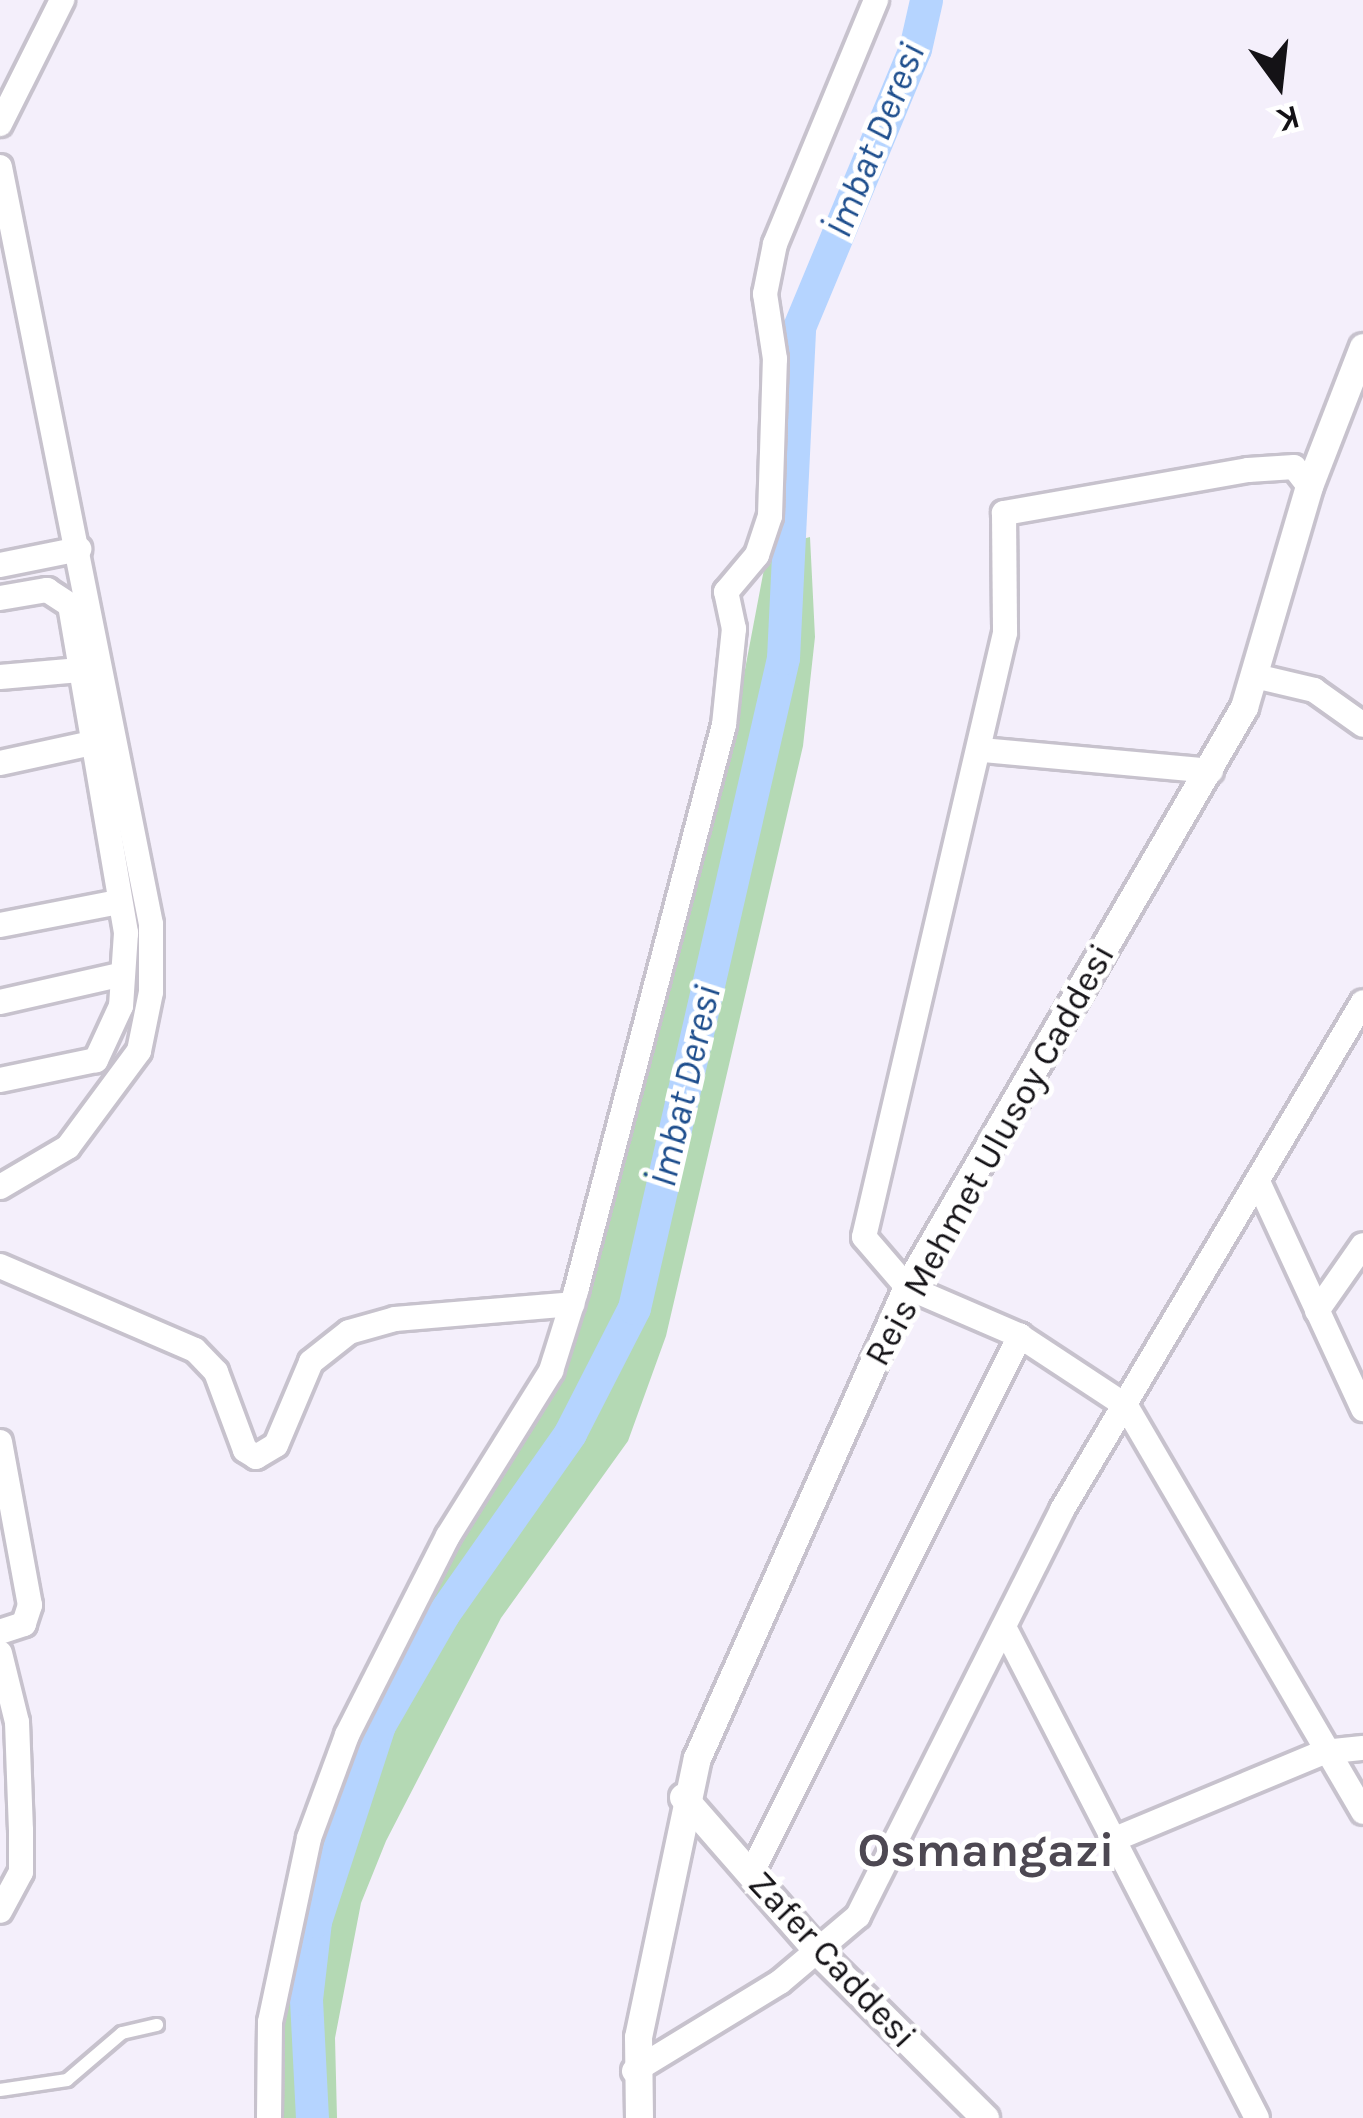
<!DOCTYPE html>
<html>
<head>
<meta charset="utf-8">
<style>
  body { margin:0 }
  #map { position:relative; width:1363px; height:2118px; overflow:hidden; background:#f4effb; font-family:Karla,sans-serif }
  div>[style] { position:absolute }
  .green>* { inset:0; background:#b4d9b4 }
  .river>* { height:33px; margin:-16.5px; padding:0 16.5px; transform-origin:16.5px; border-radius:16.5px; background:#b5d4ff }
  .roads { filter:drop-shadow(3px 0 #c7c2cd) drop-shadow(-3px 0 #c7c2cd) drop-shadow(0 3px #c7c2cd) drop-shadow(0 -3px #c7c2cd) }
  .service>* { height:12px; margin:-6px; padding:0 6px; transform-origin:6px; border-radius:6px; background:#fff }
  .minor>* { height:24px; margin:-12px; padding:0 12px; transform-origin:12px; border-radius:12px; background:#fff }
  .tertiary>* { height:27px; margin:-13.5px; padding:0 13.5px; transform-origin:13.5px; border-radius:13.5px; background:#fff }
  span { translate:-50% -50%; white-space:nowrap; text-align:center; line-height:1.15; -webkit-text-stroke:10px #fff; paint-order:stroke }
  .street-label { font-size:36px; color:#141216 }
  .water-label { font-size:39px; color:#1e4e8d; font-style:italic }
  .district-label { font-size:48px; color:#4d4852; font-weight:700 }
  .north { position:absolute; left:1219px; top:24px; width:120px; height:120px; -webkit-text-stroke:9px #fff; paint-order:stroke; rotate:165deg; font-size:33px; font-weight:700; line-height:48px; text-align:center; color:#141216 }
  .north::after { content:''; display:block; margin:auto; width:42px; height:54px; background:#141216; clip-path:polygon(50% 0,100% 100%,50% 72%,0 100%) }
</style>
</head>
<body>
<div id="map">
  <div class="green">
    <i style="clip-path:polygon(810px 537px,815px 637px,803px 746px,666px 1336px,628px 1441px,501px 1618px,386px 1841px,361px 1903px,335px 2038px,337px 2118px,256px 2118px,257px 2079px,315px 1849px,391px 1650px,550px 1393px,725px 775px,768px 548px)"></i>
  </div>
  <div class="river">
    <i style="left:312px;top:2118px;width:119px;rotate:-92.9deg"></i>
    <i style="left:306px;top:1999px;width:79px;rotate:-83.4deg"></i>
    <i style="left:315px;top:1921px;width:206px;rotate:-71.9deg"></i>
    <i style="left:379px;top:1725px;width:128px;rotate:-60deg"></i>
    <i style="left:443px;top:1614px;width:221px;rotate:-54.9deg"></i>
    <i style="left:570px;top:1433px;width:140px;rotate:-62.9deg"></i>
    <i style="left:634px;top:1308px;width:667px;rotate:-77.09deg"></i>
    <i style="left:783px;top:658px;width:331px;rotate:-87.2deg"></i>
    <i style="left:799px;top:327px;width:301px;rotate:-67.4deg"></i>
    <i style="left:915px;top:49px;width:50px;rotate:-77.3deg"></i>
  </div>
  <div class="roads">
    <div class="service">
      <i style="left:0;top:2090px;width:68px;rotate:-8.5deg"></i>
      <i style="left:67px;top:2080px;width:72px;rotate:-40.5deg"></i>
      <i style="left:122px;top:2033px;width:36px;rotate:-13deg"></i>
    </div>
    <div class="minor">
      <i style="left:0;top:124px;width:139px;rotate:-63.4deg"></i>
      <i style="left:0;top:167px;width:772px;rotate:78.72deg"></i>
      <i style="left:151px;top:924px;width:68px;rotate:90deg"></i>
      <i style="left:151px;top:992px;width:60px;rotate:101.5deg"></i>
      <i style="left:139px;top:1051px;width:119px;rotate:126.5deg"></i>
      <i style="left:68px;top:1147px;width:79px;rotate:149.5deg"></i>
      <i style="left:1309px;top:486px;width:24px;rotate:-128deg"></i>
      <i style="left:1294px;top:467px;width:46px;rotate:176.3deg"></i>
      <i style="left:1248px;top:470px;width:248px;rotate:170deg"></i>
      <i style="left:1004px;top:513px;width:120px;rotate:89.5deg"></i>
      <i style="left:1005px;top:633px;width:620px;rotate:103.14deg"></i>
      <i style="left:864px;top:1237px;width:66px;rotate:49.3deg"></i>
      <i style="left:907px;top:1287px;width:123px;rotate:23.4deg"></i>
      <i style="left:1020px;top:1336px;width:127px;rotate:33.4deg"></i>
      <i style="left:1126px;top:1406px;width:470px;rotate:59.7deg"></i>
      <i style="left:0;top:565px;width:81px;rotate:-11.4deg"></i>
      <i style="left:0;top:598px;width:48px;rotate:-9.7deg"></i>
      <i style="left:47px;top:590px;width:27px;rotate:33deg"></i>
      <i style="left:70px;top:605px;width:333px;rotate:80.3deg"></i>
      <i style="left:126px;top:933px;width:73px;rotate:93.9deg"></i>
      <i style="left:121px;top:1006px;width:60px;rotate:114.8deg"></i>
      <i style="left:96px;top:1060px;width:98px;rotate:168.2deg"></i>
      <i style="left:1255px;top:676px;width:61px;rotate:13.3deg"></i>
      <i style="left:1314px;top:690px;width:60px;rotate:35.5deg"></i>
      <i style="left:0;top:677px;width:80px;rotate:-5deg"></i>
      <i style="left:982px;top:750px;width:230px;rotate:5.2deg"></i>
      <i style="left:0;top:763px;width:94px;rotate:-12.3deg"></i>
      <i style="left:0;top:925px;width:120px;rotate:-11deg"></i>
      <i style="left:0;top:1002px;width:126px;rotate:-12.8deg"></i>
      <i style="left:1260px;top:1186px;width:246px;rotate:65.2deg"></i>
      <i style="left:0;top:1266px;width:212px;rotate:23.3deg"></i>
      <i style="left:195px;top:1350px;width:30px;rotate:46deg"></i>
      <i style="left:216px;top:1372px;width:83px;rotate:69.6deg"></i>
      <i style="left:245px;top:1450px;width:13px;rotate:32deg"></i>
      <i style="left:256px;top:1457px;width:23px;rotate:-31deg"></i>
      <i style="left:276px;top:1445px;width:90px;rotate:-67.1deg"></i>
      <i style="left:311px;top:1362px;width:48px;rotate:-38.3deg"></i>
      <i style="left:349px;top:1332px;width:48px;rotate:-15.8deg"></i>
      <i style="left:395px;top:1319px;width:178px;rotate:-4.8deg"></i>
      <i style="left:1317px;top:1311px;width:80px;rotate:-55.1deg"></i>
      <i style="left:0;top:1442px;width:166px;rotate:79.6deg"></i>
      <i style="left:30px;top:1605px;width:20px;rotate:108deg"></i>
      <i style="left:24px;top:1624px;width:25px;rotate:162deg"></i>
      <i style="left:1004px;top:1627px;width:552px;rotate:62.74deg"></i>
      <i style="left:0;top:1653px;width:71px;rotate:76.2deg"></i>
      <i style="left:17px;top:1722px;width:108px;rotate:87.9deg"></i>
      <i style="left:21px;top:1830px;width:42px;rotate:90deg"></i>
      <i style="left:21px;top:1872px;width:44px;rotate:118.3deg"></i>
      <i style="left:1115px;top:1839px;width:226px;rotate:-22.6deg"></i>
      <i style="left:1324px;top:1752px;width:39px;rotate:-6deg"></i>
      <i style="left:751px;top:1874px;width:602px;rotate:-63.43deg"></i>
      <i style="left:634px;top:2071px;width:171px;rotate:-31.4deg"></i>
      <i style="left:780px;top:1982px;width:102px;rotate:-40.2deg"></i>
      <i style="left:858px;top:1916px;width:454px;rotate:-63.3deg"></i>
      <i style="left:1062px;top:1510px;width:590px;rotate:-59.35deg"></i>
      <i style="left:269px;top:2118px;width:96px;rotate:-89.4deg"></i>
      <i style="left:270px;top:2022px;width:188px;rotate:-78deg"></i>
      <i style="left:309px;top:1838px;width:110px;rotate:-69.7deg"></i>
      <i style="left:347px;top:1735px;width:223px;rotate:-63.1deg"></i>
      <i style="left:448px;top:1536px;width:195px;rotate:-58deg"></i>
      <i style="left:551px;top:1371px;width:84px;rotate:-72.6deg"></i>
      <i style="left:576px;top:1291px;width:585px;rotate:-75.35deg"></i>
      <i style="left:724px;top:725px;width:97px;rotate:-84.1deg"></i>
      <i style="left:734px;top:629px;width:38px;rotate:-102deg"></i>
      <i style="left:726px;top:592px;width:48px;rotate:-50deg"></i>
      <i style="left:757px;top:555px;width:41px;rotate:-71.6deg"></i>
      <i style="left:770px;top:516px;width:157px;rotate:-88.2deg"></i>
      <i style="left:775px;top:359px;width:66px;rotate:-98.7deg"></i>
      <i style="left:765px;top:294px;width:51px;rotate:-78.7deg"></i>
      <i style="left:775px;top:244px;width:264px;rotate:-67.5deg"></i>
    </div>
    <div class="tertiary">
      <i style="left:683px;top:1797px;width:207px;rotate:48.9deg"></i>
      <i style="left:819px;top:1953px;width:234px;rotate:44.8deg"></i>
      <i style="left:639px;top:2118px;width:81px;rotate:-90.7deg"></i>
      <i style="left:638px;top:2037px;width:285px;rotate:-78.1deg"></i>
      <i style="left:697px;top:1758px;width:516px;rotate:-65.97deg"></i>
      <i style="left:907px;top:1287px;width:671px;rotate:-59.84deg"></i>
      <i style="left:1244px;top:707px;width:230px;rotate:-73.6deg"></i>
      <i style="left:1309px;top:486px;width:149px;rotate:-68.8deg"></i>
    </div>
  </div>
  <div class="street-label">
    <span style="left:990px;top:1155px;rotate:-61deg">Reis Mehmet Ulusoy Caddesi</span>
    <span style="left:832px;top:1960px;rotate:47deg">Zafer Caddesi</span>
  </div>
  <div class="water-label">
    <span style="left:875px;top:140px;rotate:-68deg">İmbat Deresi</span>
    <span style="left:685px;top:1086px;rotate:-77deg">İmbat Deresi</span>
  </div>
  <div class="district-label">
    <span style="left:986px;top:1851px">Osmangazi</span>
  </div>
  <div class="north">K</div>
</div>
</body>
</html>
